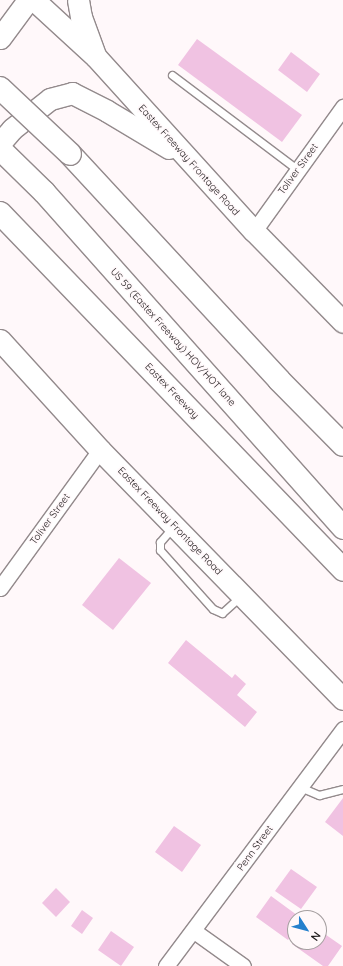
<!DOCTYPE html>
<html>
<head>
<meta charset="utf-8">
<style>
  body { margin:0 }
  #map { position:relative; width:343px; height:966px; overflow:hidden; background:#fff8fa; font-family:Quicksand,sans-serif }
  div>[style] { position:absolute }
  .building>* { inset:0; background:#f0c2e2 }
  .roads { filter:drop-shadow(1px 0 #938a8c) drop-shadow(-1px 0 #938a8c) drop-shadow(0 1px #938a8c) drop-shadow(0 -1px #938a8c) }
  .lane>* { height:7px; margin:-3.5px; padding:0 3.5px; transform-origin:3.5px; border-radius:3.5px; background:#fff }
  .street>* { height:15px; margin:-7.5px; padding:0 7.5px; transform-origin:7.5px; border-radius:7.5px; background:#fff }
  .secondary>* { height:21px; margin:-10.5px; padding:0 10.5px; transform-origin:10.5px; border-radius:10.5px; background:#fff }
  .highway>* { height:22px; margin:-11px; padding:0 11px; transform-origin:11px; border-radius:11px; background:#fff }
  .bridges { filter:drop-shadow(1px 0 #938a8c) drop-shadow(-1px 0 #938a8c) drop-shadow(0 1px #938a8c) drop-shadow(0 -1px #938a8c) }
  .highway-bridge>* { height:22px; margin:-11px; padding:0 11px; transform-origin:11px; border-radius:11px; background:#fff }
  span { translate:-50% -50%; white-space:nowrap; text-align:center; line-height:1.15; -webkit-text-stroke:3px #fff8fa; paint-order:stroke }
  .street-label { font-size:10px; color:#1d191a }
  .north { position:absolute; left:287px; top:910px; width:40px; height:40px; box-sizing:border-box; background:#fff8fa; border:1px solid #a59fa0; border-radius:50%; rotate:126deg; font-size:11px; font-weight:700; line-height:16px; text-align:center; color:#1d191a }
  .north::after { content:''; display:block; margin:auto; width:14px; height:18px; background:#2480cd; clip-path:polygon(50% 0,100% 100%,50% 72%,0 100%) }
</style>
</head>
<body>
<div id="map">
  <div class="building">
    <i style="clip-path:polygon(197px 39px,302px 115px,282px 142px,178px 65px)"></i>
    <i style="clip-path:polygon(291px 52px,320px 74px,307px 92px,278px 70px)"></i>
    <i style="clip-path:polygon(119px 558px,151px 583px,113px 630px,82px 605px)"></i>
    <i style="clip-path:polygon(186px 640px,232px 678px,235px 674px,246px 684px,237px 695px,257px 712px,245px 727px,168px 663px)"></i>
    <i style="clip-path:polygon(343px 798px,343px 836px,325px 822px)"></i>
    <i style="clip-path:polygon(174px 826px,201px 845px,182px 872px,155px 852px)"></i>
    <i style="clip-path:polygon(291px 869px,317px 887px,301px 909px,275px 891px)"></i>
    <i style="clip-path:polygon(56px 888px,70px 902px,56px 917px,42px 903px)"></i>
    <i style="clip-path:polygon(271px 896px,301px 918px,295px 918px,295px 931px,288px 940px,256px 917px)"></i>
    <i style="clip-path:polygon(82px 910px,93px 918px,82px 934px,71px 926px)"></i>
    <i style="clip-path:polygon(319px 930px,342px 946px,328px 966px,323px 966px,292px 944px,295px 940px,295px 942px,319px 942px)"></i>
    <i style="clip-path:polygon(111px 931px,134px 947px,121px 966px,98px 950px)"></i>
  </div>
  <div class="roads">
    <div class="lane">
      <i style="left:172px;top:75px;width:158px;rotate:37deg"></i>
      <i style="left:173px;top:527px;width:20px;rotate:131deg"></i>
      <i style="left:160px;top:542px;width:8px;rotate:90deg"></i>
      <i style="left:160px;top:550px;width:79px;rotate:48.1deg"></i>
      <i style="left:213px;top:609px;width:10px;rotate:24deg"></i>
      <i style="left:222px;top:613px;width:24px;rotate:-42deg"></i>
      <i style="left:300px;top:787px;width:21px;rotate:23deg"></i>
      <i style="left:319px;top:795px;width:25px;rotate:-14deg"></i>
    </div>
    <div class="street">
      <i style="left:254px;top:231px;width:153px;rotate:-54.3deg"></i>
      <i style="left:0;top:588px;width:170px;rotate:-54.1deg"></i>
      <i style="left:194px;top:931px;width:60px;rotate:35.5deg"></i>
      <i style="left:166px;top:966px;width:296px;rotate:-53.2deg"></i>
    </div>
    <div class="secondary">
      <i style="left:34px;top:0;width:84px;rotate:42.6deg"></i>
      <i style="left:96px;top:57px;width:235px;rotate:47.8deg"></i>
      <i style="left:254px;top:231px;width:127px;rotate:45.6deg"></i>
      <i style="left:78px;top:0;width:17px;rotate:80deg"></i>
      <i style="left:81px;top:17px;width:40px;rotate:69.8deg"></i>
      <i style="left:0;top:38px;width:47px;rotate:-53.6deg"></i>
      <i style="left:0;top:143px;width:18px;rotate:-49deg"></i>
      <i style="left:12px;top:129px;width:48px;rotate:-38.3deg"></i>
      <i style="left:50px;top:99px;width:23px;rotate:-15deg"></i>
      <i style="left:72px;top:93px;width:39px;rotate:27deg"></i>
      <i style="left:107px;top:111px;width:72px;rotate:30.8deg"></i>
      <i style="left:0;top:340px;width:149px;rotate:47.7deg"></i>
      <i style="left:100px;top:450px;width:348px;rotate:45.7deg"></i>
    </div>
    <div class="highway">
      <i style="left:0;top:149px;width:62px;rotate:44.3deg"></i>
      <i style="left:44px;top:192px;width:450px;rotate:48.3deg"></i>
      <i style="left:70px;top:154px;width:308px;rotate:47.2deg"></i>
      <i style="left:279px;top:380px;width:91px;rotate:45.4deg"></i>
      <i style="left:0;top:213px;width:495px;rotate:46.1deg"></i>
    </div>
  </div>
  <div class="bridges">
    <div class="highway-bridge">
      <i style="left:0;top:88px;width:96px;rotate:43.3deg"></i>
    </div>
  </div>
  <div class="street-label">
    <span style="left:189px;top:160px;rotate:48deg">Eastex Freeway Frontage Road</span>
    <span style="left:298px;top:169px;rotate:-54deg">Toliver Street</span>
    <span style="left:173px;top:337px;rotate:48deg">US 59 (Eastex Freeway) HOV/HOT lane</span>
    <span style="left:172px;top:391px;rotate:46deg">Eastex Freeway</span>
    <span style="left:50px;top:519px;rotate:-54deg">Toliver Street</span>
    <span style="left:170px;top:521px;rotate:46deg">Eastex Freeway Frontage Road</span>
    <span style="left:255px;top:848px;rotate:-54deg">Penn Street</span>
  </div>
  <div class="north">N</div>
</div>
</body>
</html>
